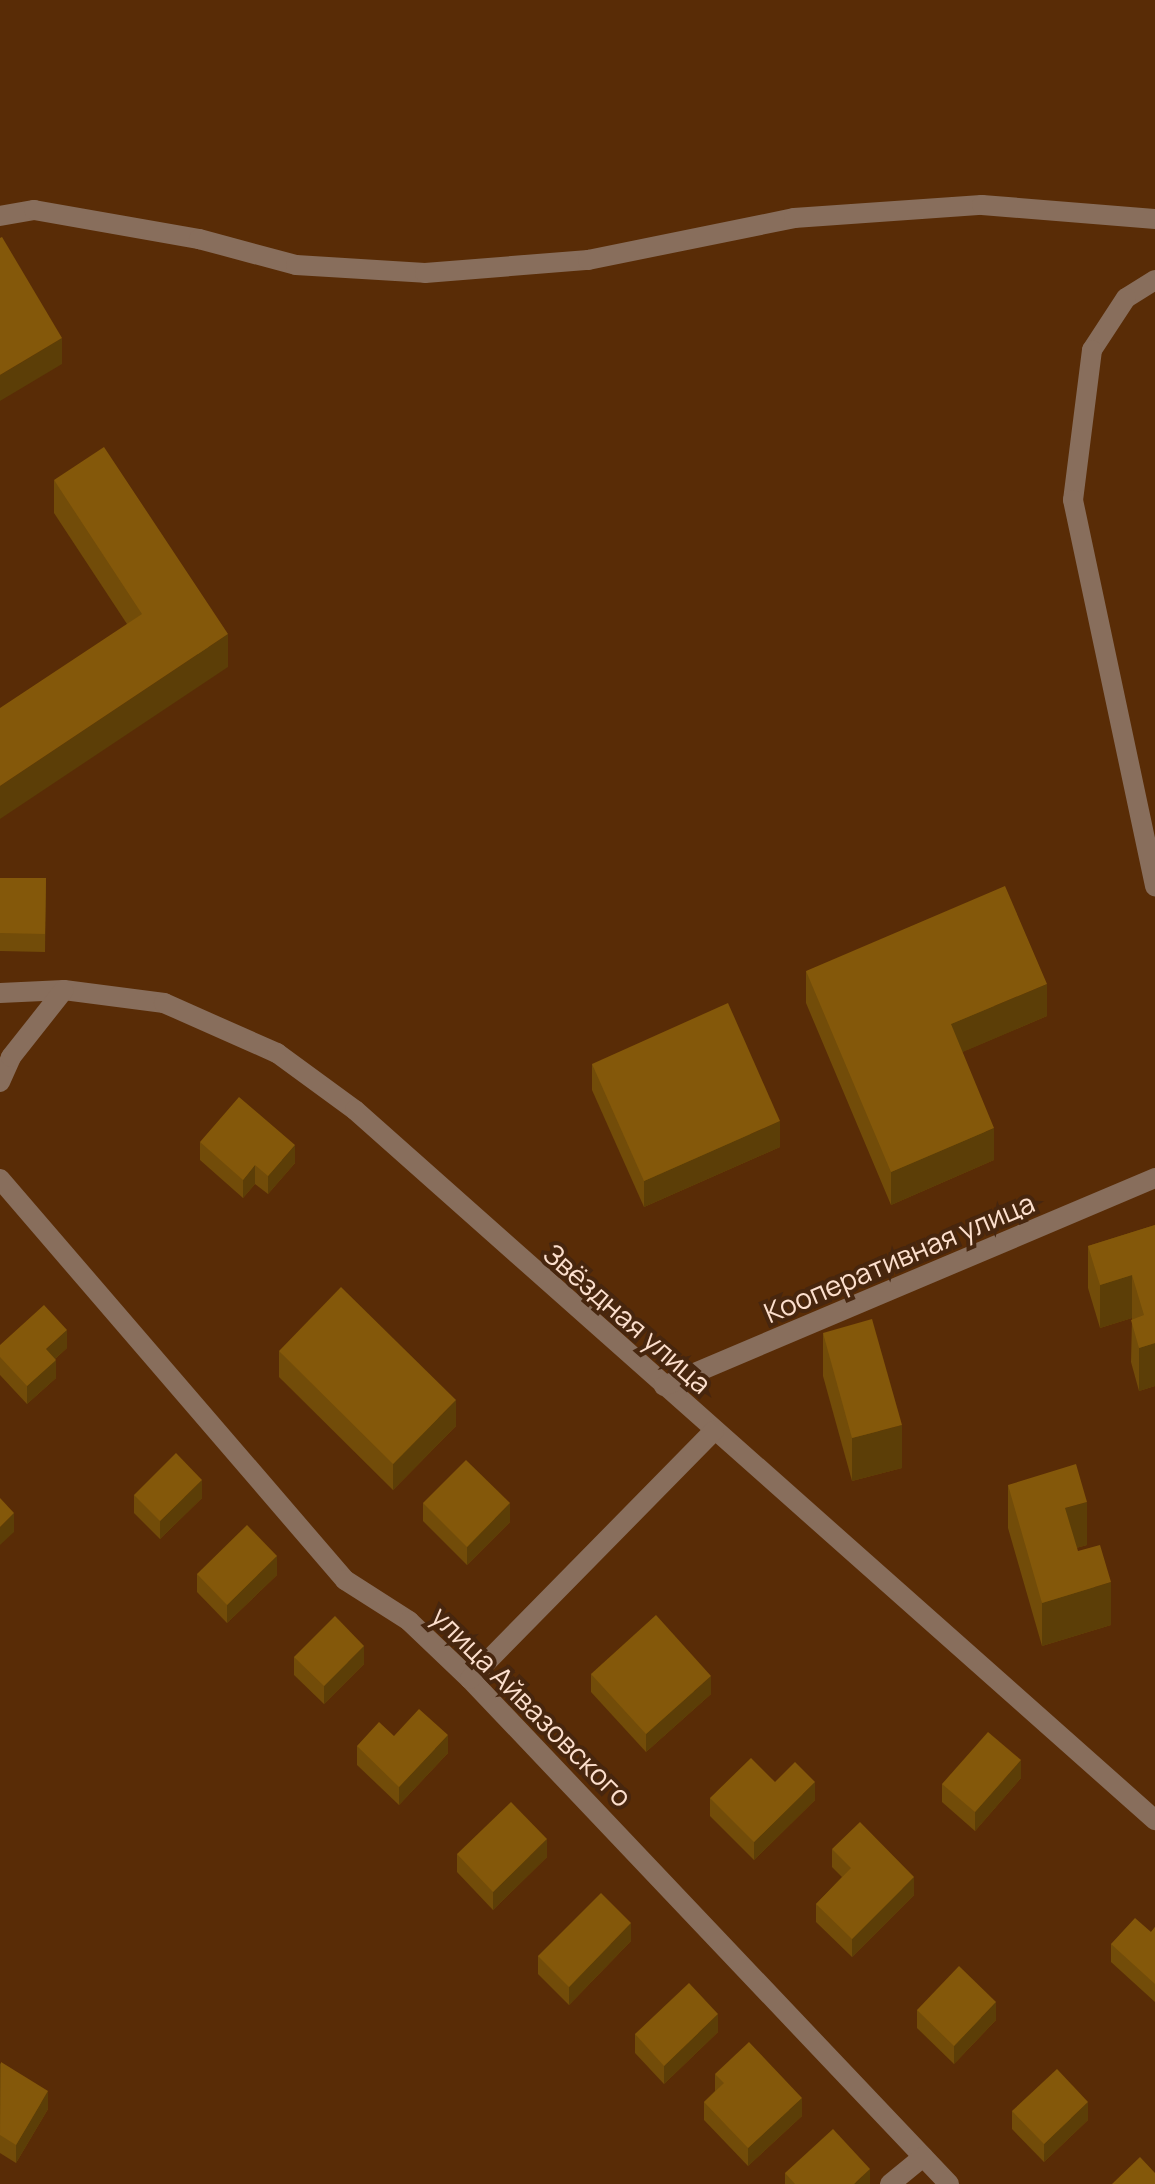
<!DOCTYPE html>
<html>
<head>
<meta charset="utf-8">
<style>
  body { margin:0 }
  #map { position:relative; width:1155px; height:2184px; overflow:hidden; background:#592c06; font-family:Manrope,sans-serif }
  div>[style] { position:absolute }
  .street>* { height:20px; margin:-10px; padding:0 10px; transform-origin:10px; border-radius:10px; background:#886e5c }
  .wall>* { inset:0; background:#724c09 }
  .shaded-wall>* { inset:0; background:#5c3e07 }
  .building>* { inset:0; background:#84580a }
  span { translate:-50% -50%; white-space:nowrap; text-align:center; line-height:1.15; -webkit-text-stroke:8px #47260e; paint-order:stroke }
  .street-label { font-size:28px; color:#fcdfcd }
</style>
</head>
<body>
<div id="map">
  <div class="street">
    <i style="left:0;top:216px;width:35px;rotate:-10deg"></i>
    <i style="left:34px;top:210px;width:168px;rotate:10deg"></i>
    <i style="left:199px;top:239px;width:100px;rotate:15deg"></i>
    <i style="left:296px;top:265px;width:129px;rotate:3.5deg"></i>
    <i style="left:425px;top:273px;width:164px;rotate:-4.6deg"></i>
    <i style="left:588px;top:260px;width:210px;rotate:-11.5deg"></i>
    <i style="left:794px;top:218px;width:188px;rotate:-4deg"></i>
    <i style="left:982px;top:205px;width:174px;rotate:4.6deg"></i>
    <i style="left:1155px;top:280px;width:34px;rotate:148deg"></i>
    <i style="left:1126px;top:298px;width:62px;rotate:123.2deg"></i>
    <i style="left:1092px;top:350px;width:151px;rotate:97.2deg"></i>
    <i style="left:1073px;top:500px;width:395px;rotate:78deg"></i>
    <i style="left:0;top:993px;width:64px;rotate:-2.7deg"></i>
    <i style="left:64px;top:990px;width:101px;rotate:7.4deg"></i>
    <i style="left:164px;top:1003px;width:124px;rotate:23.9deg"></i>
    <i style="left:277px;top:1053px;width:97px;rotate:36.2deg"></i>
    <i style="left:355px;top:1110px;width:1070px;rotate:41.59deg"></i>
    <i style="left:0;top:1082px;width:27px;rotate:-66deg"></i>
    <i style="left:11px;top:1057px;width:85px;rotate:-51.7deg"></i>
    <i style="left:0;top:1179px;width:529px;rotate:49.29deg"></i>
    <i style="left:345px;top:1580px;width:76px;rotate:32.6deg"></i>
    <i style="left:409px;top:1621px;width:84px;rotate:43.6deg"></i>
    <i style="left:470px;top:1679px;width:696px;rotate:46.51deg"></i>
    <i style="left:664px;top:1386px;width:533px;rotate:-22.96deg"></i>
    <i style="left:470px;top:1679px;width:348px;rotate:-45.5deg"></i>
    <i style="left:890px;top:2184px;width:43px;rotate:-39.3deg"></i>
  </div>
  <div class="wall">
    <i style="clip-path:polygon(54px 480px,228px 667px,127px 624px,54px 513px)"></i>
    <i style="clip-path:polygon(0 878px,46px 878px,45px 952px,0 951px)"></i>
    <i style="clip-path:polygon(806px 971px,1047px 1016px,962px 1052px,994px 1160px,891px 1205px,806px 1003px)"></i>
    <i style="clip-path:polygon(592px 1064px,780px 1147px,644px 1207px,592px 1090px)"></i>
    <i style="clip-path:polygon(200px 1142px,295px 1163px,268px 1194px,255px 1184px,243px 1198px,200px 1160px)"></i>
    <i style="clip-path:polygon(1155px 1225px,1155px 1386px,1139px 1391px,1131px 1362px,1132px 1318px,1100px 1328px,1088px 1288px,1088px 1246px)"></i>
    <i style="clip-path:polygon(823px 1333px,902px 1468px,852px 1481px,823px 1376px)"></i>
    <i style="clip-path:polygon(67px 1348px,55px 1359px,56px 1378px,27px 1404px,0 1375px,0 1357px)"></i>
    <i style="clip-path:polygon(279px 1351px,456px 1426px,393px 1490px,279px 1377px)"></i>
    <i style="clip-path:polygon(1008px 1485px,1087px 1545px,1076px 1548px,1111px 1625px,1042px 1646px,1008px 1528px)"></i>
    <i style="clip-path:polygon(134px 1495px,202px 1498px,160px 1539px,134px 1513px)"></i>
    <i style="clip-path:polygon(423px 1503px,510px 1522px,467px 1565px,423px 1521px)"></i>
    <i style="clip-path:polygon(197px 1574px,277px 1575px,227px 1623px,197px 1592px)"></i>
    <i style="clip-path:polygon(294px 1657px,364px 1664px,324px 1704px,294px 1675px)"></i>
    <i style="clip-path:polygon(591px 1674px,711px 1694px,646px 1752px,591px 1692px)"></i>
    <i style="clip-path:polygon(394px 1736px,448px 1753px,399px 1805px,357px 1765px,357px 1746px)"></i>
    <i style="clip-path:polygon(1021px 1778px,975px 1831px,942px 1802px,942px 1784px)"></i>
    <i style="clip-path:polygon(775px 1782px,815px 1800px,754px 1860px,710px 1816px,710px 1798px)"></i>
    <i style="clip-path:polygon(832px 1849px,914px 1895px,852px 1957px,816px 1922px,816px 1904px,842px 1877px,832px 1867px)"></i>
    <i style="clip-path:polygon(457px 1854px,547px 1857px,493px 1910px,457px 1872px)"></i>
    <i style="clip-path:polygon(1155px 1927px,1155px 2002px,1111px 1962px,1111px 1944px,1151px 1932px)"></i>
    <i style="clip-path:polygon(631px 1941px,569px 2005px,538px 1974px,538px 1956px)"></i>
    <i style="clip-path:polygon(917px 2010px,996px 2020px,954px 2064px,917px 2028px)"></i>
    <i style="clip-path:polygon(718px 2032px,664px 2084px,635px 2053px,635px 2034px)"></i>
    <i style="clip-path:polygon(0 2063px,48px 2109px,16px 2163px,0 2153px)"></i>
    <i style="clip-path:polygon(715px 2074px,802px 2116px,748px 2166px,704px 2120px,704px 2102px,715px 2091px)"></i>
    <i style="clip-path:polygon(1012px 2111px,1088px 2120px,1044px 2162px,1012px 2129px)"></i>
    <i style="clip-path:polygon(785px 2173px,870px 2184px,785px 2184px)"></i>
  </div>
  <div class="shaded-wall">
    <i style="clip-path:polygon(62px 338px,62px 364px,0 401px,0 375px)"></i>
    <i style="clip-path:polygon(228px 634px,228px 667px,0 819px,0 786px)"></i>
    <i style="clip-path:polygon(1047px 984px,1047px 1016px,951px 1057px,951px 1024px)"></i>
    <i style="clip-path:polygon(780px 1121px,780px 1147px,644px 1207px,644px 1181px)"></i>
    <i style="clip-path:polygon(994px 1128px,994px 1160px,891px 1205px,891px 1172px)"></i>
    <i style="clip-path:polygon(295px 1145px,295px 1163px,268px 1194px,268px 1176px)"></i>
    <i style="clip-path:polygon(255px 1165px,255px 1184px,243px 1198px,243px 1180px)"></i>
    <i style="clip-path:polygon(1132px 1275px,1132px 1318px,1100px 1328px,1100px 1285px)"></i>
    <i style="clip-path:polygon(67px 1330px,67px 1348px,46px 1367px,46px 1349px)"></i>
    <i style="clip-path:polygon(1155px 1343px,1155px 1386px,1139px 1391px,1139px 1348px)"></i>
    <i style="clip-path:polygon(56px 1360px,56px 1378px,27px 1404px,27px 1386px)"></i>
    <i style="clip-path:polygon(456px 1400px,456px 1426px,393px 1490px,393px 1464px)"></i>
    <i style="clip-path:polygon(902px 1425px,902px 1468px,852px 1481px,852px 1438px)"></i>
    <i style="clip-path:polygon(202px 1480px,202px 1498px,160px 1539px,160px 1521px)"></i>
    <i style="clip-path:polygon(1087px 1502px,1087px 1545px,1065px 1551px,1065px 1508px)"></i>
    <i style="clip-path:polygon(510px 1503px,510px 1522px,467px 1565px,467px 1547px)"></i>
    <i style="clip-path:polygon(14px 1513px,14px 1532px,0 1545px,0 1527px)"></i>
    <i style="clip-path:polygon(277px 1556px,277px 1575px,227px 1623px,227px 1605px)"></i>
    <i style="clip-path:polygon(1111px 1582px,1111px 1625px,1042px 1646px,1042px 1603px)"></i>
    <i style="clip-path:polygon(364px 1646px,364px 1664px,324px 1704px,324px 1686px)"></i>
    <i style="clip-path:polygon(711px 1676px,711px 1694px,646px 1752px,646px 1734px)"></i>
    <i style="clip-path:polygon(448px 1735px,448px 1753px,399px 1805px,399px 1787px)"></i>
    <i style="clip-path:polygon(1021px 1760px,1021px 1778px,975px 1831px,975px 1812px)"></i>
    <i style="clip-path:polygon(815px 1782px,815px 1800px,754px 1860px,754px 1842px)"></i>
    <i style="clip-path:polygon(547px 1839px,547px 1857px,493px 1910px,493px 1892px)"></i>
    <i style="clip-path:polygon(914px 1877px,914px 1895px,852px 1957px,852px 1939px)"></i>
    <i style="clip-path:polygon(631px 1923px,631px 1941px,569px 2005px,569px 1987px)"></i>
    <i style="clip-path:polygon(996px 2002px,996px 2020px,954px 2064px,954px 2046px)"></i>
    <i style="clip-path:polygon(718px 2014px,718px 2032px,664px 2084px,664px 2066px)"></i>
    <i style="clip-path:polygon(48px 2091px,48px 2109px,16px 2163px,16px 2145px)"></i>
    <i style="clip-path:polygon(802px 2098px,802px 2116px,748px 2166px,748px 2148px)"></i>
    <i style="clip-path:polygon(1088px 2102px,1088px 2120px,1044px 2162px,1044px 2144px)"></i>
    <i style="clip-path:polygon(870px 2169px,870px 2184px,854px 2184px)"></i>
  </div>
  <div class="building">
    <i style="clip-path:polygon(2px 237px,62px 338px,0 375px,0 238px)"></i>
    <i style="clip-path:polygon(104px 447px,228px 634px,0 786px,0 708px,142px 614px,54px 480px)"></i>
    <i style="clip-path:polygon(0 878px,46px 878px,45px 934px,0 933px)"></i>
    <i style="clip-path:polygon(1005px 886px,1047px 984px,951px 1024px,994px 1128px,891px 1172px,806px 971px)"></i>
    <i style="clip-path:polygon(728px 1003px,780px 1121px,644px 1181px,592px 1064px)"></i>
    <i style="clip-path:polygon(239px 1097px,295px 1145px,268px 1176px,255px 1165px,243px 1180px,200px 1142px)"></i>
    <i style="clip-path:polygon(1155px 1225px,1155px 1343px,1139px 1348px,1131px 1320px,1144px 1315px,1132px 1275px,1100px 1285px,1088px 1246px)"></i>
    <i style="clip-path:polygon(341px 1287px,456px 1400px,393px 1464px,279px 1351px)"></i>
    <i style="clip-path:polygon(44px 1305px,67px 1330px,46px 1349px,56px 1360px,27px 1386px,0 1357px,0 1345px)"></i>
    <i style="clip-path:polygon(872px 1319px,902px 1425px,852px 1438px,823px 1333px)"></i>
    <i style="clip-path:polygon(176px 1453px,202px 1480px,160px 1521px,134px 1495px)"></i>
    <i style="clip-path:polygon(466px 1460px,510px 1503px,467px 1547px,423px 1503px)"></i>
    <i style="clip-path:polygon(1076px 1464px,1087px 1502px,1065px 1508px,1078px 1551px,1100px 1545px,1111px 1582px,1042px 1603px,1008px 1485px)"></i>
    <i style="clip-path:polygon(0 1498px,14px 1513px,0 1527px)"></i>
    <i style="clip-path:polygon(247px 1525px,277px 1556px,227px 1605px,197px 1574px)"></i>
    <i style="clip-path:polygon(656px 1615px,711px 1676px,646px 1734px,591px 1674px)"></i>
    <i style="clip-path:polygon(335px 1616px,364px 1646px,324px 1686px,294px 1657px)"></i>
    <i style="clip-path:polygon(419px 1709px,448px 1735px,399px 1787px,357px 1746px,379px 1722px,394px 1736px)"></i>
    <i style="clip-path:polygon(988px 1732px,1021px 1760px,975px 1812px,942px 1784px)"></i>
    <i style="clip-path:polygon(751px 1758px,775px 1782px,795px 1762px,815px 1782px,754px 1842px,710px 1798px)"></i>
    <i style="clip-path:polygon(511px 1802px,547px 1839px,493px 1892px,457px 1854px)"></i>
    <i style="clip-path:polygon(860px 1822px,914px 1877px,852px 1939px,816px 1904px,851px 1868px,832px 1849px)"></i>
    <i style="clip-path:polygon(601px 1893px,631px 1923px,569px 1987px,538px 1956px)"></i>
    <i style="clip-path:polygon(1135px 1918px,1151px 1932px,1155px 1927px,1155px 1984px,1111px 1944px)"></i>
    <i style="clip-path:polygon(959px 1966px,996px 2002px,954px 2046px,917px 2010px)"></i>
    <i style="clip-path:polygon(689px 1983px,718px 2014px,664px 2066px,635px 2034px)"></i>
    <i style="clip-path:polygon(749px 2042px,802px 2098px,748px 2148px,704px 2102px,724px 2083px,715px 2074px)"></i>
    <i style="clip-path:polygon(1px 2062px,48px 2091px,16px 2145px,0 2135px)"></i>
    <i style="clip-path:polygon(1057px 2069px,1088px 2102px,1044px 2144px,1012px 2111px)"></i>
    <i style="clip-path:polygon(833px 2129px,870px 2169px,854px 2184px,795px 2184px,785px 2173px)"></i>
    <i style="clip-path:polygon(1140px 2157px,1155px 2173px,1155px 2184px,1112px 2184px)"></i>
  </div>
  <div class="street-label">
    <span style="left:899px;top:1257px;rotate:-23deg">Кооперативная улица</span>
    <span style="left:628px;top:1318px;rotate:41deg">Звёздная улица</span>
    <span style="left:532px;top:1706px;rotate:45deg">улица Айвазовского</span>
  </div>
</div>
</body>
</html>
